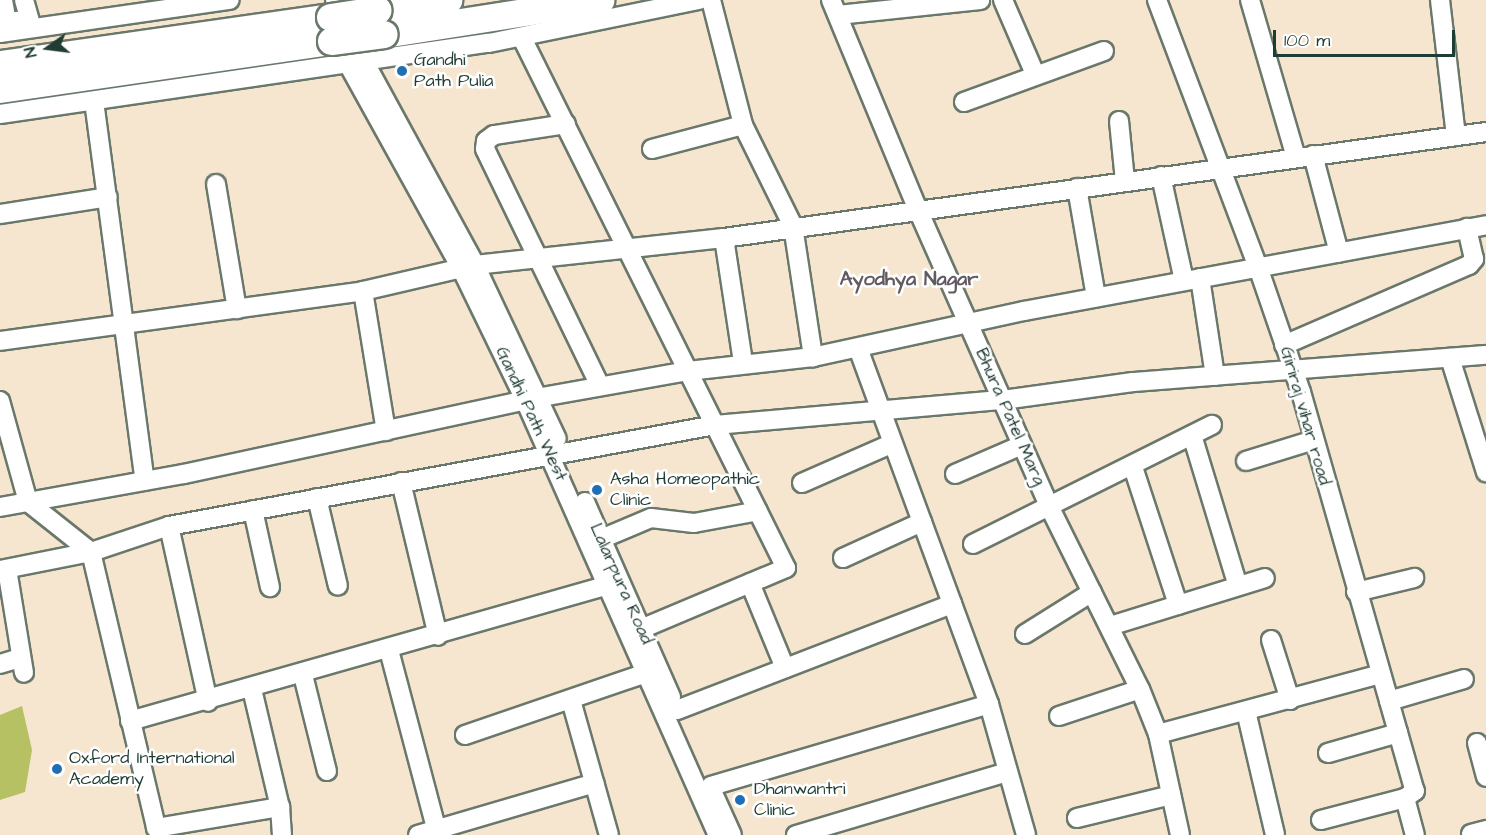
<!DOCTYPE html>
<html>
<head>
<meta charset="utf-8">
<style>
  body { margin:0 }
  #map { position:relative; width:1486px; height:835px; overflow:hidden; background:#f6e6d0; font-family:"Architects Daughter",sans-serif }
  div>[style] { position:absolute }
  .green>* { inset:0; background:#b5c162 }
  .roads { filter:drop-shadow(2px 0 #6a786b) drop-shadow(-2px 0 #6a786b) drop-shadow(0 2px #6a786b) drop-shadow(0 -2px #6a786b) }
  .minor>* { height:18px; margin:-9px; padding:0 9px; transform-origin:9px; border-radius:9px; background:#fff }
  .highway>* { height:27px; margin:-13.5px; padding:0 13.5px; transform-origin:13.5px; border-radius:13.5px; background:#fff }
  .bridges { filter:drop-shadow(2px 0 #6a786b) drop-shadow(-2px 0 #6a786b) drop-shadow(0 2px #6a786b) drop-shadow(0 -2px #6a786b) }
  .highway-bridge>* { height:27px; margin:-13.5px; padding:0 13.5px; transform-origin:13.5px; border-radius:13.5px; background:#fff }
  .dots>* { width:16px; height:16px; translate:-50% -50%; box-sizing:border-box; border:3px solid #fff; border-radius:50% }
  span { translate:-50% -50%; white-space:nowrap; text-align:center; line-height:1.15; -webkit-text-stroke:5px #fff; paint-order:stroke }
  .poi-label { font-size:18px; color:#1f3d34 }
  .left { translate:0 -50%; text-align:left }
  .street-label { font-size:18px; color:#1f3d34 }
  .neighbourhood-label { font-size:20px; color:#625a61; font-weight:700 }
  .north { position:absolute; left:18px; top:18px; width:60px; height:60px; -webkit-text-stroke:4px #fff; paint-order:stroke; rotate:256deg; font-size:16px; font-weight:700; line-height:24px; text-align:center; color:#1f3d34 }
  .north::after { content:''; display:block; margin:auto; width:21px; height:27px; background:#1f3d34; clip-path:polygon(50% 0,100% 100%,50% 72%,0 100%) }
  .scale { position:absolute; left:1273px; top:30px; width:182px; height:27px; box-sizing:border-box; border:3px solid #1f3d34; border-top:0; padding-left:8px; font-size:18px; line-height:21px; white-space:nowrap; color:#1f3d34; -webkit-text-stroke:4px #fff; paint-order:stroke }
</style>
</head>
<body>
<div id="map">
  <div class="green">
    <i style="clip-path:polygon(22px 706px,32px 750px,25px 792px,0 800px,0 715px)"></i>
  </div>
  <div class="roads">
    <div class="minor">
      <i style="left:3px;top:0;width:22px;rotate:80deg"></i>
      <i style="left:7px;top:22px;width:20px;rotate:-6deg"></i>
      <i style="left:24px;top:0;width:29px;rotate:74deg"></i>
      <i style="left:335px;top:0;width:65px;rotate:78.5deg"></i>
      <i style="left:348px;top:64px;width:233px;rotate:61deg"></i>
      <i style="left:461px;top:268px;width:147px;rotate:64.1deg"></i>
      <i style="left:525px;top:400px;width:476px;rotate:66.1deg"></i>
      <i style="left:349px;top:0;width:63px;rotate:76.2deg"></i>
      <i style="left:364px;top:61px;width:232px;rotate:61.4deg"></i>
      <i style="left:475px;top:265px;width:192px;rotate:64.8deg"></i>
      <i style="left:711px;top:0;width:129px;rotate:75.6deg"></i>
      <i style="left:743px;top:125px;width:113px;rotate:63.7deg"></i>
      <i style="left:793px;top:226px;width:133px;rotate:81.3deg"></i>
      <i style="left:831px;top:0;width:227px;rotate:67.5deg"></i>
      <i style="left:918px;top:210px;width:326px;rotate:66.1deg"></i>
      <i style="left:1050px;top:508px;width:202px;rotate:63.6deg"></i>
      <i style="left:1140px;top:689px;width:48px;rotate:68.2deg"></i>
      <i style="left:1158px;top:734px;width:103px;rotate:77.7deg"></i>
      <i style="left:1003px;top:0;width:81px;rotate:66.6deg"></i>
      <i style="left:1157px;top:0;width:285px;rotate:69.3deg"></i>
      <i style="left:1258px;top:267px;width:132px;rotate:71deg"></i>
      <i style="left:1301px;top:392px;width:415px;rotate:74.1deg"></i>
      <i style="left:1415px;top:791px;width:12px;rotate:145deg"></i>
      <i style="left:1405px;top:798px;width:38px;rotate:75deg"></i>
      <i style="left:1250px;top:0;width:164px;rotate:73.7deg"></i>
      <i style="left:1440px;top:0;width:137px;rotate:83.3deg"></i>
      <i style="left:838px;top:15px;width:143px;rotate:-6deg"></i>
      <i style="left:0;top:33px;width:232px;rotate:-8.2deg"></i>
      <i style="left:522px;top:38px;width:592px;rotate:63.52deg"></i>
      <i style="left:786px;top:568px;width:157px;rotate:157.2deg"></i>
      <i style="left:94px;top:101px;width:383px;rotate:82.4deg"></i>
      <i style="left:964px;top:102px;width:149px;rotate:-20deg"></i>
      <i style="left:0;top:114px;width:494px;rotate:-8.3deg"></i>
      <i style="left:489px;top:43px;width:214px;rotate:-11.6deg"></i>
      <i style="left:1119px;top:121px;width:60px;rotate:84.3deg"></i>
      <i style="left:566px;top:124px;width:73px;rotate:171.3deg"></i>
      <i style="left:494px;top:135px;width:10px;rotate:143deg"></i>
      <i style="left:486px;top:141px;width:8px;rotate:97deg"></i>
      <i style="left:485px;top:149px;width:263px;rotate:64.1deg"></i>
      <i style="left:652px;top:149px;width:94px;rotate:-14.8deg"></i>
      <i style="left:1313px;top:155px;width:101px;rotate:75.1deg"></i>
      <i style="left:1161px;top:176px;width:107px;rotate:77.6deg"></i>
      <i style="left:216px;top:184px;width:127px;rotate:80.5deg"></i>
      <i style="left:1077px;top:188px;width:111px;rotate:80.1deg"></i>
      <i style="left:0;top:214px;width:109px;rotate:-8.9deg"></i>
      <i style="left:724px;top:238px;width:125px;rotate:81.3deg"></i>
      <i style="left:1200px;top:278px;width:99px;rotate:81.3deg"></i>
      <i style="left:363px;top:291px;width:142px;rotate:80.7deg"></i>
      <i style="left:0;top:341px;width:366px;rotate:-7.8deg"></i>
      <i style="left:363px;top:291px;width:115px;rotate:-13.1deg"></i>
      <i style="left:475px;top:265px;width:250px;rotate:-6.2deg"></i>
      <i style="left:724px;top:238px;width:769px;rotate:-7.92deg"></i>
      <i style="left:1284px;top:345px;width:202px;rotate:-23.4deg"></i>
      <i style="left:1469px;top:265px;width:8px;rotate:-50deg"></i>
      <i style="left:1474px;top:259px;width:32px;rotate:-103deg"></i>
      <i style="left:858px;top:348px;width:379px;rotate:69.8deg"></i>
      <i style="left:989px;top:704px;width:136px;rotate:74.2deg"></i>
      <i style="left:1450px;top:358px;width:120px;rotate:72.5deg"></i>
      <i style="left:0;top:401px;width:105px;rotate:74.5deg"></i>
      <i style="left:28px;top:502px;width:80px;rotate:38.4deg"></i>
      <i style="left:91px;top:552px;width:284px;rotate:76.7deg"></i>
      <i style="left:156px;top:828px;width:126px;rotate:-9.6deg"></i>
      <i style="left:1192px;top:435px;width:158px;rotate:73.1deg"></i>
      <i style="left:1246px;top:461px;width:71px;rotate:-17.2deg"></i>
      <i style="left:1133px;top:467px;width:145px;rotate:71.9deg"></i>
      <i style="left:955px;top:474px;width:73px;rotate:-23.4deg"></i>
      <i style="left:401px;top:482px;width:158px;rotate:76.5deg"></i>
      <i style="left:802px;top:483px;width:99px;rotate:-23.7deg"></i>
      <i style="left:317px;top:498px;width:90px;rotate:76.6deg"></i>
      <i style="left:585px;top:502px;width:213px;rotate:66.2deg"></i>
      <i style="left:0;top:507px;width:187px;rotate:-10.2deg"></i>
      <i style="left:184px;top:474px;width:349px;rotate:-12.2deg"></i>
      <i style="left:525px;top:400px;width:166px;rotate:-10.1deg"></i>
      <i style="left:688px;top:371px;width:126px;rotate:-6.4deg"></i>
      <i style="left:813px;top:357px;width:216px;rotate:-12.3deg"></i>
      <i style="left:1024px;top:311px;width:470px;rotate:-10.5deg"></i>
      <i style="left:253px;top:510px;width:79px;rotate:77.6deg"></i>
      <i style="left:169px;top:526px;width:180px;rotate:77.5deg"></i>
      <i style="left:601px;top:539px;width:54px;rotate:-22.8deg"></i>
      <i style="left:651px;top:518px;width:43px;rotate:6.6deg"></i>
      <i style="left:694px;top:523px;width:65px;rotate:-10.6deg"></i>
      <i style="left:973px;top:544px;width:267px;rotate:-26.5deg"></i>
      <i style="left:843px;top:558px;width:87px;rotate:-24.5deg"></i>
      <i style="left:7px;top:569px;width:105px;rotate:80.7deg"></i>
      <i style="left:0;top:570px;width:93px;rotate:-11.2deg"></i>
      <i style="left:91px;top:552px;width:82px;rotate:-18.4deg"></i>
      <i style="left:169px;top:526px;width:555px;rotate:-10.48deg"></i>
      <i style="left:715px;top:425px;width:289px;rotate:-5deg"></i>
      <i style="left:1003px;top:400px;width:131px;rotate:-7.9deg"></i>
      <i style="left:1133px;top:382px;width:354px;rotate:-4.4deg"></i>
      <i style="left:750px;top:583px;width:92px;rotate:67.6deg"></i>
      <i style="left:1356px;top:592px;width:60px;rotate:-13.6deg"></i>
      <i style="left:1110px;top:626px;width:162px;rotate:-17.2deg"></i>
      <i style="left:1025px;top:634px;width:79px;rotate:-32.1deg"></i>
      <i style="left:1271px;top:640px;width:63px;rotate:72.4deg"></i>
      <i style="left:389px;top:650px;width:184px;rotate:75.2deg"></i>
      <i style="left:0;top:664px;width:21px;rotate:-17deg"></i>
      <i style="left:303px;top:675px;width:99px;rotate:76deg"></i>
      <i style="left:252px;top:689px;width:121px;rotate:76.7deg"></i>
      <i style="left:280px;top:807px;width:28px;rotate:86deg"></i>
      <i style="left:571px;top:700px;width:140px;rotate:74.3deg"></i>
      <i style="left:1389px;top:701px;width:78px;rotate:-16.3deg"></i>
      <i style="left:677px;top:710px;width:295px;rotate:-21.1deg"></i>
      <i style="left:1246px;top:711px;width:127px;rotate:76.8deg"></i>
      <i style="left:1059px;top:716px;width:85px;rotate:-18.4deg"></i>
      <i style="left:130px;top:721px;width:508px;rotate:-15.87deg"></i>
      <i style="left:1158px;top:734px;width:230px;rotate:-15.1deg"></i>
      <i style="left:465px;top:735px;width:191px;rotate:-18.9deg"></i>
      <i style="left:1477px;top:743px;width:35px;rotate:75deg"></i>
      <i style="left:1328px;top:753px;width:73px;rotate:-15.9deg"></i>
      <i style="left:711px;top:786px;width:290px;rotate:-16.4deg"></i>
      <i style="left:712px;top:791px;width:48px;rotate:65.6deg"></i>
      <i style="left:1077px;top:818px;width:97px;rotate:-13.7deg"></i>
      <i style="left:1321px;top:820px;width:87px;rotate:-14.7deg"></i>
      <i style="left:1471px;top:834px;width:16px;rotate:-15deg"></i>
      <i style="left:418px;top:835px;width:184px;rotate:-16.4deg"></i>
      <i style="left:796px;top:835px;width:221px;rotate:-16.6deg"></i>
    </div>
    <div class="highway">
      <i style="left:377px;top:10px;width:72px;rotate:-8deg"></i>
      <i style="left:384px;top:34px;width:219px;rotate:-8.9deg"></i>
      <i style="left:0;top:64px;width:333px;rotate:-8.1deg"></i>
      <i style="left:0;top:89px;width:334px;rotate:-8.3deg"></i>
    </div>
  </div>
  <div class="bridges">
    <div class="highway-bridge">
      <i style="left:330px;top:17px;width:48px;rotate:-8.5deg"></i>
      <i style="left:331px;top:41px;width:53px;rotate:-7.5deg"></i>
    </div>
  </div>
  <div class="dots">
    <i style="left:402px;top:71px;background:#1f6fb2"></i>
    <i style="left:597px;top:490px;background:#1f6fb2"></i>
    <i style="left:57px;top:769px;background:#1f6fb2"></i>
    <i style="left:740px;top:800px;background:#1f6fb2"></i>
  </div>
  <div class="poi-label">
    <span class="left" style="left:414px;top:71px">Gandhi<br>Path Pulia</span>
    <span class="left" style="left:610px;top:490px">Asha Homeopathic<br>Clinic</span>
    <span class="left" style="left:69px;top:769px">Oxford International<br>Academy</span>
    <span class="left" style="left:754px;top:800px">Dhanwantri<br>Clinic</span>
  </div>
  <div class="street-label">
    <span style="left:531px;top:414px;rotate:65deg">Gandhi Path West</span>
    <span style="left:1305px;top:416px;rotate:74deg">Giriraj vihar road</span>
    <span style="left:1010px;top:417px;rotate:66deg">Bhura Patel Marg</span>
    <span style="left:621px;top:584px;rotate:66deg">Lalarpura Road</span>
  </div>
  <div class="neighbourhood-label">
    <span style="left:909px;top:279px">Ayodhya Nagar</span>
  </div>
  <div class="north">N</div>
  <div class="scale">100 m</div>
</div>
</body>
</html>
